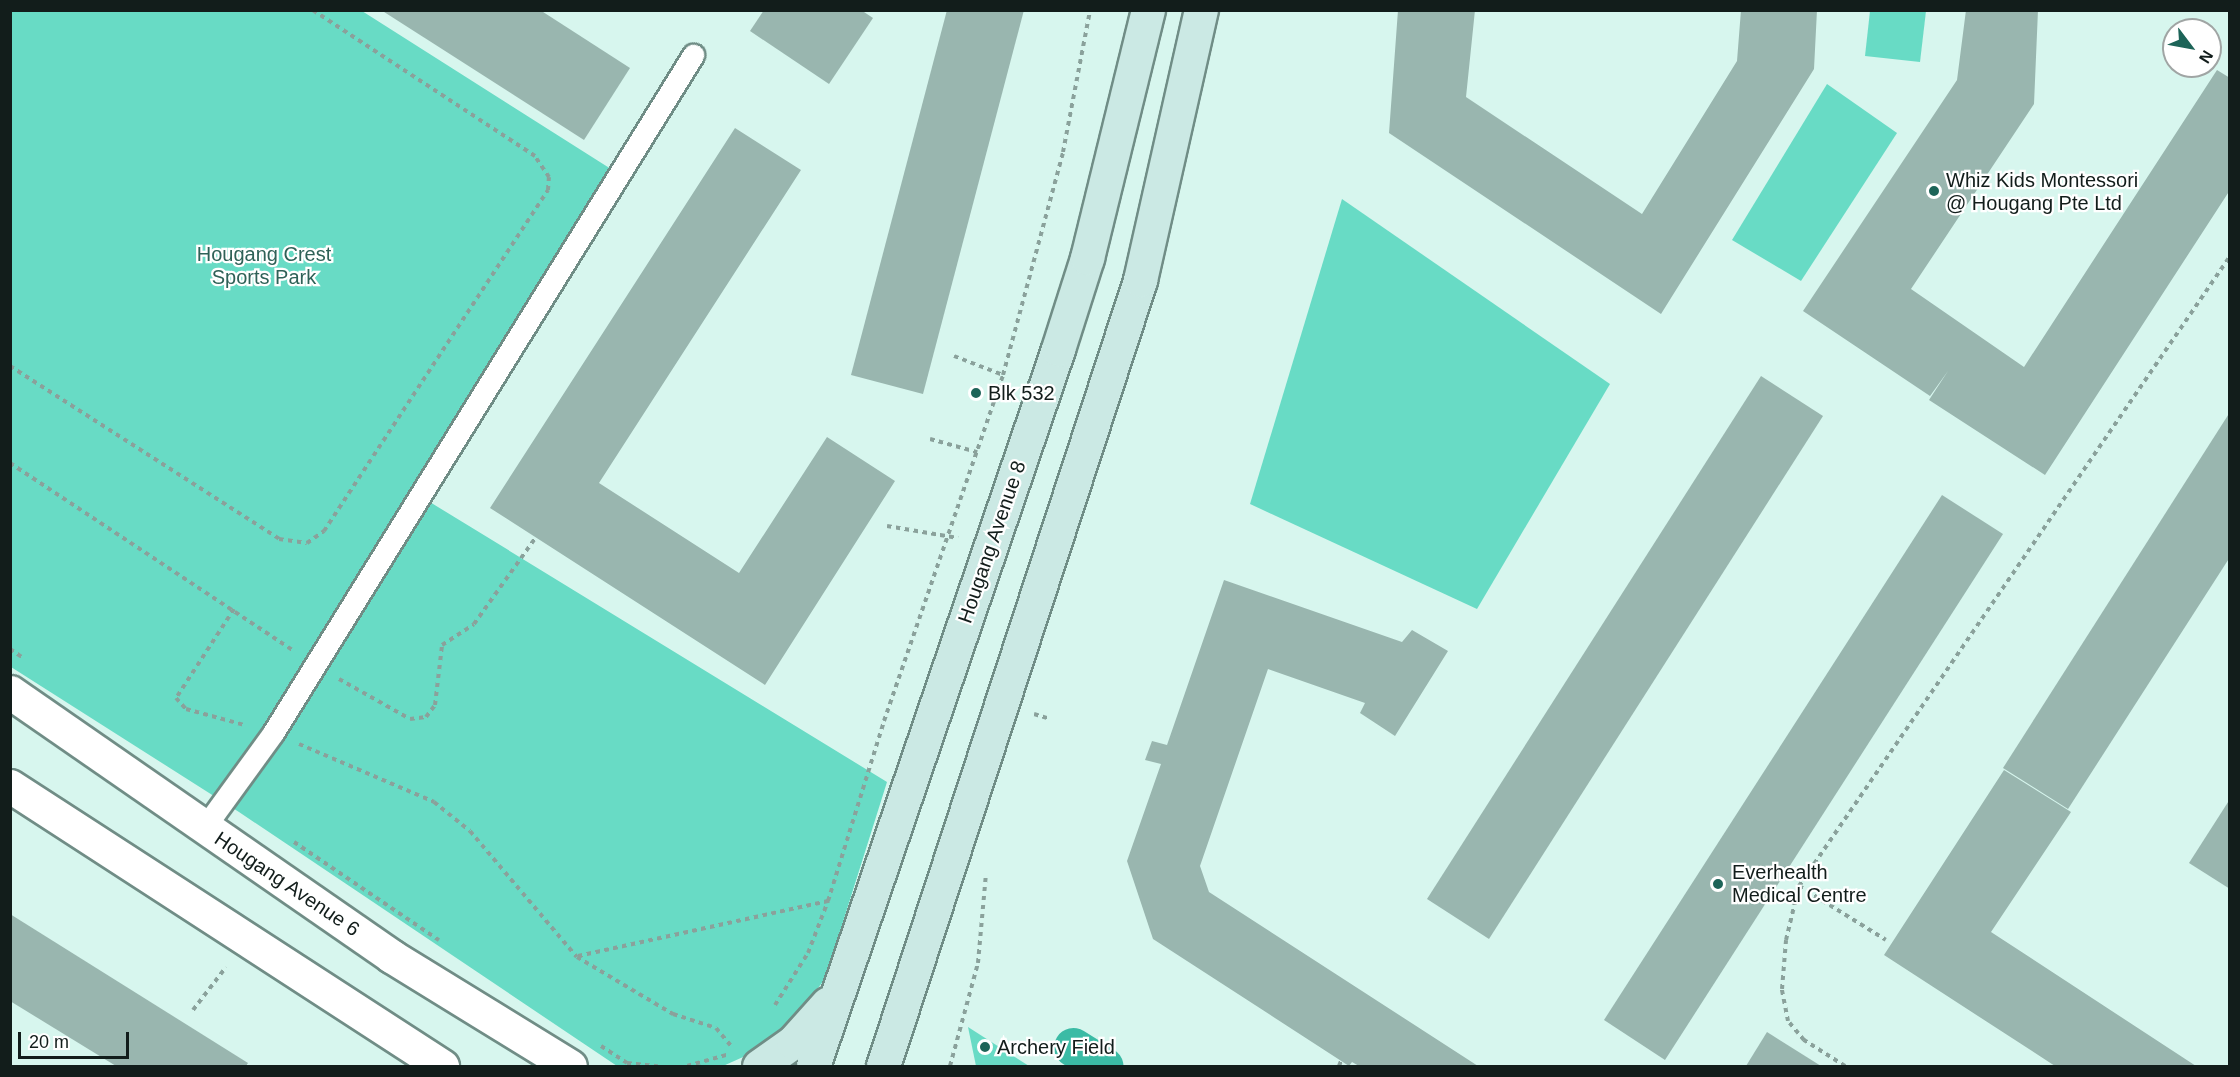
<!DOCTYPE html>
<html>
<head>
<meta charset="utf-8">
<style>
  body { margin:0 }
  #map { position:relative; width:2240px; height:1077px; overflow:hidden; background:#d7f6ee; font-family:Helvetica,sans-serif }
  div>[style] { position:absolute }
  .green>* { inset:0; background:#68dbc5 }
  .canal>* { height:39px; margin:-19.5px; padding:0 19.5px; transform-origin:19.5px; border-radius:19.5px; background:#3bbba5 }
  .building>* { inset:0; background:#99b6af }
  .path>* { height:4px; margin-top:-2px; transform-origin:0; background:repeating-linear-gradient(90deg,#8aa19b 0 4.5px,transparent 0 9px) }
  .roads { filter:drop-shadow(2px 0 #708d86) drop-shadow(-2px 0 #708d86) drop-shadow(0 2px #708d86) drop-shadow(0 -2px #708d86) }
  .service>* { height:21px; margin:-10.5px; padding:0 10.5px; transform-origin:10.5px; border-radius:10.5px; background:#fff }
  .tertiary>* { height:33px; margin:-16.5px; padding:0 16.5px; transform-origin:16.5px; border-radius:16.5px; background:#fff }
  .secondary>* { height:33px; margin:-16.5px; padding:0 16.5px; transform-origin:16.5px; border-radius:16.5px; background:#cbe9e4 }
  .dots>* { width:16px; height:16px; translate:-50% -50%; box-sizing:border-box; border:3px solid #fff; border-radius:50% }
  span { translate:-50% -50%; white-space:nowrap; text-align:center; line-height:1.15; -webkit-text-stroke:4.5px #fff; paint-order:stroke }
  .poi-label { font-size:20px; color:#121d1b }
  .left { translate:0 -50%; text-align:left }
  .park-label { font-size:20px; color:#2e6157 }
  .street-label { font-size:20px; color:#121d1b }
  .frame { position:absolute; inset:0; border:12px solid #121d1b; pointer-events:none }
  .north { position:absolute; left:2162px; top:18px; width:60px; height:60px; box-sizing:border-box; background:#fff; border:2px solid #a0a5a4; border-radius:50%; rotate:122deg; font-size:16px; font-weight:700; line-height:24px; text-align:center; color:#121d1b }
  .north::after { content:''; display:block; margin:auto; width:21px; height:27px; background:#1d6458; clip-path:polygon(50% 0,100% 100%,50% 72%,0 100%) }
  .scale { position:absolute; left:18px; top:1032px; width:111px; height:27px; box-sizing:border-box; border:3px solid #121d1b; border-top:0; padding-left:8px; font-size:18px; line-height:21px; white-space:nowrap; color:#121d1b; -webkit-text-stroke:4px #fff; paint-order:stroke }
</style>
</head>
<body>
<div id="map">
  <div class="green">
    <i style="clip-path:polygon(10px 11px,362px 11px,622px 176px,420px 496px,887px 782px,825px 979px,791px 1023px,752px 1053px,723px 1066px,617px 1066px,239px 812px,11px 667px)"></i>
    <i style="clip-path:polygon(1870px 11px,1926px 11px,1920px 62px,1865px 56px)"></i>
    <i style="clip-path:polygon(1827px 84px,1897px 133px,1801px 281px,1732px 240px)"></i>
    <i style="clip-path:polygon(1342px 199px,1610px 384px,1477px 609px,1250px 504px)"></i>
    <i style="clip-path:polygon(968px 1027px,1029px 1066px,976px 1066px)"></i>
  </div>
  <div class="canal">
    <i style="left:1073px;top:1047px;width:36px;rotate:32deg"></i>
  </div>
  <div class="building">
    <i style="clip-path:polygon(381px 10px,540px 10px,630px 68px,584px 140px)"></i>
    <i style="clip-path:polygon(764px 10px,861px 10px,873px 18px,829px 84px,750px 31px)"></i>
    <i style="clip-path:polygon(947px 10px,1024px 10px,923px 394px,851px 375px)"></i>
    <i style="clip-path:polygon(1398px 10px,1475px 10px,1466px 97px,1642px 214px,1737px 61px,1741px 10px,1817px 10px,1814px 69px,1661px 314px,1389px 133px)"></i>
    <i style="clip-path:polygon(1966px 10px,2038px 10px,2034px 104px,1911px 289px,2024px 367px,2217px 70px,2230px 78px,2230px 190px,2045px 475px,1929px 400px,1948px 371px,1930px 396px,1803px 311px,1957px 80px)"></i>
    <i style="clip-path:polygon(735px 128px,801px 170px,599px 483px,739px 573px,827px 437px,895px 481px,765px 685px,490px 508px)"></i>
    <i style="clip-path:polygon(1761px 376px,1823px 416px,1489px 939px,1427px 899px)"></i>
    <i style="clip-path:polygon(2230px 412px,2230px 557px,2068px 809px,2003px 768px)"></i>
    <i style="clip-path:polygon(1942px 495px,2003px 534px,1665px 1060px,1604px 1020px)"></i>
    <i style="clip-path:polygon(1224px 580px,1402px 642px,1412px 630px,1448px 651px,1395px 736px,1360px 713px,1365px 703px,1268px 669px,1200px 866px,1209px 892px,1478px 1066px,1359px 1066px,1352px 1062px,1349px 1066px,1153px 939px,1127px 861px,1161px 764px,1145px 760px,1152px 741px,1167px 745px)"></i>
    <i style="clip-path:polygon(2004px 770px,2071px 812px,1991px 932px,2196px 1066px,2055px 1066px,1884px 955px)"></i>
    <i style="clip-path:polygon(2230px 799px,2230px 889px,2189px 863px)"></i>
    <i style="clip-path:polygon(10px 914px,248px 1063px,246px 1066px,116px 1066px,10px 1001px)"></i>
    <i style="clip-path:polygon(1767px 1032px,1821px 1066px,1746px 1066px)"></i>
  </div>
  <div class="path">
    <i style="left:954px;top:356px;width:53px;rotate:21.2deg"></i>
    <i style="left:10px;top:366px;width:320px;rotate:32.7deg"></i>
    <i style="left:279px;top:539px;width:28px;rotate:8deg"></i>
    <i style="left:307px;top:543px;width:21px;rotate:-35deg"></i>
    <i style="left:324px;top:531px;width:408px;rotate:-56.7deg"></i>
    <i style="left:548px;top:190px;width:13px;rotate:-86deg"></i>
    <i style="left:549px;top:177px;width:25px;rotate:-124deg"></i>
    <i style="left:535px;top:156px;width:266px;rotate:-146.7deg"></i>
    <i style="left:930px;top:439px;width:49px;rotate:15.5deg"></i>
    <i style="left:10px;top:463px;width:338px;rotate:33.5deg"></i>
    <i style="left:887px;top:526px;width:72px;rotate:9.6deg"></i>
    <i style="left:234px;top:609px;width:106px;rotate:123.1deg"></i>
    <i style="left:176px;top:698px;width:15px;rotate:48deg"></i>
    <i style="left:186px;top:709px;width:60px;rotate:15.4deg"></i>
    <i style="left:10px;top:649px;width:14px;rotate:34deg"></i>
    <i style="left:339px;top:679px;width:81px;rotate:29.4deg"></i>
    <i style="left:410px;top:719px;width:16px;rotate:-7deg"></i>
    <i style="left:426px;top:717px;width:15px;rotate:-53deg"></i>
    <i style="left:435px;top:705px;width:60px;rotate:-83.3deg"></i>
    <i style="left:442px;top:645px;width:38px;rotate:-33deg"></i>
    <i style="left:474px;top:624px;width:107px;rotate:-54.5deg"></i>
    <i style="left:1034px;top:714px;width:14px;rotate:17deg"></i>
    <i style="left:299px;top:744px;width:147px;rotate:23.2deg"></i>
    <i style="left:434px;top:802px;width:46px;rotate:38.9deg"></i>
    <i style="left:470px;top:831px;width:165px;rotate:49.7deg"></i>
    <i style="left:577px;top:957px;width:112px;rotate:30.7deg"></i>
    <i style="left:673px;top:1014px;width:45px;rotate:18deg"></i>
    <i style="left:716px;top:1028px;width:23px;rotate:50deg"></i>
    <i style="left:294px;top:842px;width:175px;rotate:34.1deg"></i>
    <i style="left:1799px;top:886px;width:102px;rotate:31.8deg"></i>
    <i style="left:578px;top:956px;width:256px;rotate:-12.4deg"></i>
    <i style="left:775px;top:1005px;width:62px;rotate:-57.6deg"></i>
    <i style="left:808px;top:953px;width:56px;rotate:-69deg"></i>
    <i style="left:828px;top:901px;width:189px;rotate:-72.7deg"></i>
    <i style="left:884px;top:721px;width:366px;rotate:-71deg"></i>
    <i style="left:1003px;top:375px;width:231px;rotate:-74.9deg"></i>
    <i style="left:1063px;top:152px;width:145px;rotate:-79.2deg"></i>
    <i style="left:193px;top:1010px;width:54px;rotate:-52.5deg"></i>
    <i style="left:601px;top:1046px;width:31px;rotate:33deg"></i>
    <i style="left:627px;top:1063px;width:31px;rotate:6deg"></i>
    <i style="left:687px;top:1066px;width:41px;rotate:-15.8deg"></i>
    <i style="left:950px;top:1066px;width:107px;rotate:-74.8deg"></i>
    <i style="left:978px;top:963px;width:89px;rotate:-84.9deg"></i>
    <i style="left:1339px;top:1066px;width:5px;rotate:-68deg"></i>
    <i style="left:1845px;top:1066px;width:49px;rotate:-147.6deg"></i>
    <i style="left:1804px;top:1040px;width:25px;rotate:-130deg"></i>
    <i style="left:1788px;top:1021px;width:33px;rotate:-101deg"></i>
    <i style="left:1782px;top:989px;width:49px;rotate:-85.3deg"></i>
    <i style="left:1786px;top:940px;width:56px;rotate:-76.5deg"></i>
    <i style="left:1799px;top:886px;width:763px;rotate:-55.62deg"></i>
  </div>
  <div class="roads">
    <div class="service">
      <i style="left:204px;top:828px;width:117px;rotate:-54deg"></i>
      <i style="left:273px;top:733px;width:798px;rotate:-58.22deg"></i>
    </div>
    <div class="tertiary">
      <i style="left:10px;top:692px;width:464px;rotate:34.7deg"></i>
      <i style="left:391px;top:956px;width:210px;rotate:31.6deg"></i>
      <i style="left:10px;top:786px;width:515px;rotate:32.95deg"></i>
    </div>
    <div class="secondary">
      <i style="left:759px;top:1066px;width:42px;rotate:-35.2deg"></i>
      <i style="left:793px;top:1042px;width:52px;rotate:-48.1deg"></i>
      <i style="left:813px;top:1066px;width:758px;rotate:-71.13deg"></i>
      <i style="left:1058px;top:349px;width:96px;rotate:-72.3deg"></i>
      <i style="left:1087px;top:258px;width:255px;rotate:-76.2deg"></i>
      <i style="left:883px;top:1066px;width:827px;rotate:-71.89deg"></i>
      <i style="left:1140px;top:280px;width:277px;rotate:-77.3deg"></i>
    </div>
  </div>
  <div class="dots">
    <i style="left:1934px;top:191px;background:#1d6458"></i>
    <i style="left:976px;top:393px;background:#1d6458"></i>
    <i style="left:1718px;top:884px;background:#1d6458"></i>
    <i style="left:985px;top:1047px;background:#1d6458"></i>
  </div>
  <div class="poi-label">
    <span class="left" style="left:1946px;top:192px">Whiz Kids Montessori<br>@ Hougang Pte Ltd</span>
    <span class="left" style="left:988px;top:393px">Blk 532</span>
    <span class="left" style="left:1732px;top:884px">Everhealth<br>Medical Centre</span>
    <span class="left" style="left:997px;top:1047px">Archery Field</span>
  </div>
  <div class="park-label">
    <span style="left:264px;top:266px">Hougang Crest<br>Sports Park</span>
  </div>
  <div class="street-label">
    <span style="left:992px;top:542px;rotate:-71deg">Hougang Avenue 8</span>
    <span style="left:287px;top:884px;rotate:34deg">Hougang Avenue 6</span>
  </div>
  <div class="frame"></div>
  <div class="north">N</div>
  <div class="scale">20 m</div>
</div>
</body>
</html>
